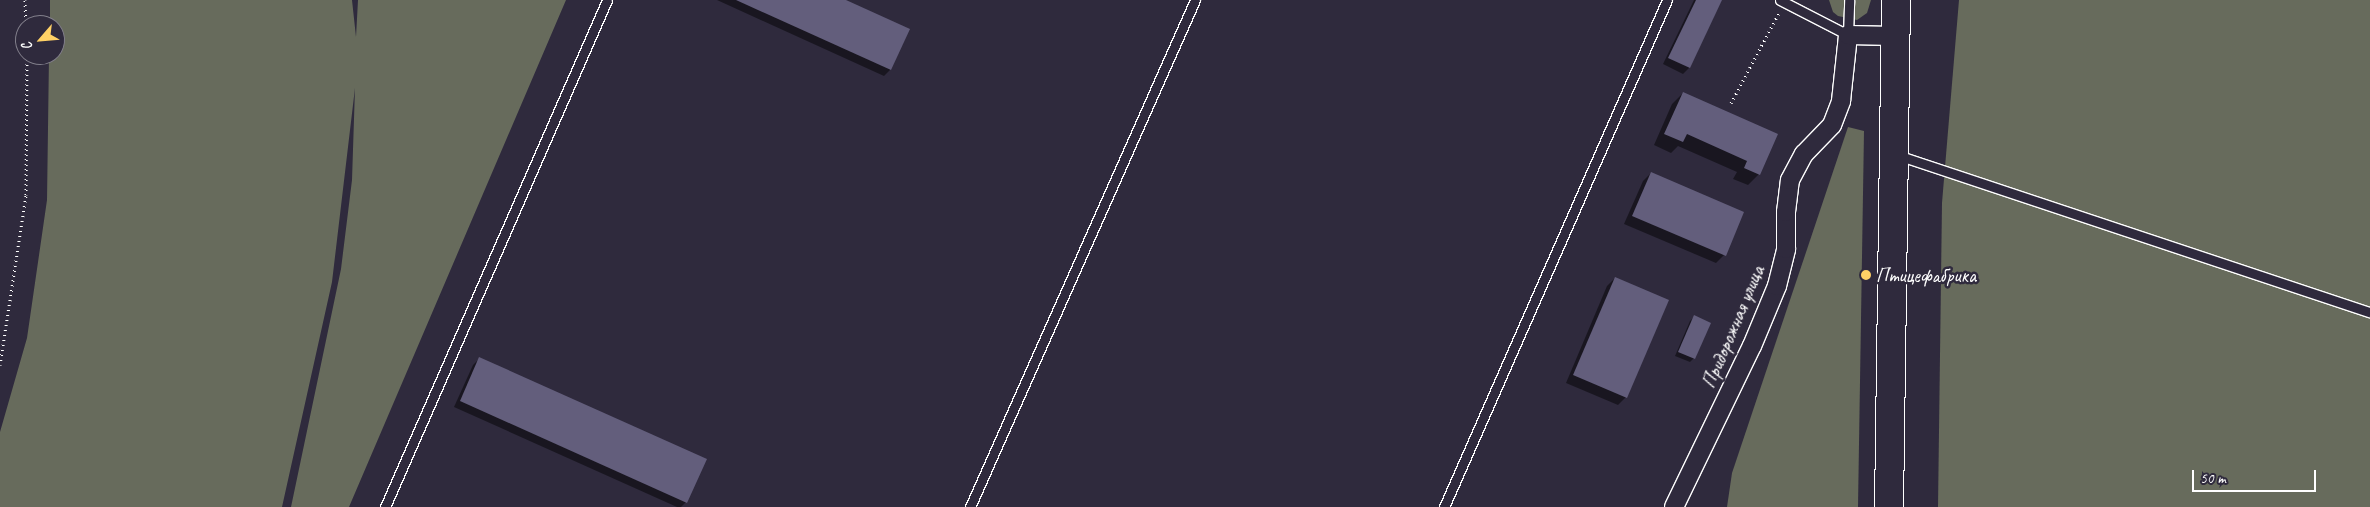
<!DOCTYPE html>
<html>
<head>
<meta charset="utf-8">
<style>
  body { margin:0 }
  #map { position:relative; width:2370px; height:507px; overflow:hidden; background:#2f2a3d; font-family:Caveat,sans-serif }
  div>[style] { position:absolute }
  .green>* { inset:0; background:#676b5c }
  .shadow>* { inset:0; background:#0007 }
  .building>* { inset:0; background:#635e7c }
  .path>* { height:3px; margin-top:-1.5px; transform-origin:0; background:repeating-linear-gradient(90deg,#fff 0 1px,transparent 0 5px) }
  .roads { filter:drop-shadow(1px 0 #fff) drop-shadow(-1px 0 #fff) drop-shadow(0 1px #fff) drop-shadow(0 -1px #fff) }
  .service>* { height:9px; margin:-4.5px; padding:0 4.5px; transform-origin:4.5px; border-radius:4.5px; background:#2f2a3d }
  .minor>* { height:18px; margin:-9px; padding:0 9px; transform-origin:9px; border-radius:9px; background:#2f2a3d }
  .primary>* { height:28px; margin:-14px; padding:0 14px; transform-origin:14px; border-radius:14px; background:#2f2a3d }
  .dots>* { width:14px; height:14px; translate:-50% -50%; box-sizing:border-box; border:2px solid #2f2a3d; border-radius:50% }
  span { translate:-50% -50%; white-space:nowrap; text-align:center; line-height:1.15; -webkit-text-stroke:5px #2f2a3d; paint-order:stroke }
  .poi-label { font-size:20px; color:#fff }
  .left { translate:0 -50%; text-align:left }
  .street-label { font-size:20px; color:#fff }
  .north { position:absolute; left:15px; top:15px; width:50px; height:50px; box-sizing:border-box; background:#2f2a3d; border:1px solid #827f8b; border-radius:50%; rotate:243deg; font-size:14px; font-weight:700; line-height:20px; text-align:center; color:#fff }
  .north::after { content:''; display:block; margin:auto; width:18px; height:22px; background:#ffd166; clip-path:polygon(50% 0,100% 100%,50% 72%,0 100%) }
  .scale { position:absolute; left:2192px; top:470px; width:124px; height:22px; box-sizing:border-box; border:2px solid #fff; border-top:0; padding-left:6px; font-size:15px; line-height:18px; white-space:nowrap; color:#fff; -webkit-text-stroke:4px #2f2a3d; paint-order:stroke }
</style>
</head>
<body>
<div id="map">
  <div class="green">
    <i style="clip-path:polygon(50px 0,352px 0,356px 37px,358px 0,566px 0,349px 507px,291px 507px,341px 269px,352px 180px,355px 88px,332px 282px,282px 507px,0 507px,0 432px,27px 338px,47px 200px,49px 55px,55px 55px,55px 25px,50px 25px)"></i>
    <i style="clip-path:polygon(1829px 0,1871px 0,1867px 13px,1857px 20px,1838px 16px,1833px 12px)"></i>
    <i style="clip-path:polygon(1959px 0,2370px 0,2370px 507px,1938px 507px,1942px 203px)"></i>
    <i style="clip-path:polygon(1848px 127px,1864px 131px,1858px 507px,1727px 507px,1732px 473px)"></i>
  </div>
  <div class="shadow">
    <i style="clip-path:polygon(717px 0,843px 0,908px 30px,890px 70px,884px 76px)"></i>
    <i style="clip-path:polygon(1694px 0,1721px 0,1689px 68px,1683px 74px,1663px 64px)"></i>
    <i style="clip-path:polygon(1683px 93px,1777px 135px,1759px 174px,1748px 185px,1733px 179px,1737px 172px,1678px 146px,1671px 153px,1654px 145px,1672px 104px)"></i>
    <i style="clip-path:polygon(1651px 173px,1724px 255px,1716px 263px,1624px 224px,1643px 181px)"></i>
    <i style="clip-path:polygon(1615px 278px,1626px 397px,1618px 405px,1566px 383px,1607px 286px)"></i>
    <i style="clip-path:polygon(1694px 317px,1694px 358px,1690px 362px,1675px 356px,1690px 321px)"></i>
    <i style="clip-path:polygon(480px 358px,686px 502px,681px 507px,677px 507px,454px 407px,473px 365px)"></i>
  </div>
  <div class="building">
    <i style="clip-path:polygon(736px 0,846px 0,910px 29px,891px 70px)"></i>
    <i style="clip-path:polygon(1696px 0,1722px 0,1690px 68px,1668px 58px)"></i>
    <i style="clip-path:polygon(1683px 92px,1778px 134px,1760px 175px,1744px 168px,1747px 161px,1687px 134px,1683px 142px,1664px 134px)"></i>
    <i style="clip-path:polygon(1651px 172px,1744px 212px,1726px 256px,1632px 216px)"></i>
    <i style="clip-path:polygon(1615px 277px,1669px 300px,1627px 398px,1573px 375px)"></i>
    <i style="clip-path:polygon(1694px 315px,1711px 323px,1695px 359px,1678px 352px)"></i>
    <i style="clip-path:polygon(479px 357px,707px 459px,687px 503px,460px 401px)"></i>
  </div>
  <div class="path">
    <i style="left:25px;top:0;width:25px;rotate:88deg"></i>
    <i style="left:1731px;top:103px;width:104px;rotate:-62deg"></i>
    <i style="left:0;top:365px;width:172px;rotate:-81.3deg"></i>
    <i style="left:26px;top:195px;width:140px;rotate:-89.6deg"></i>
  </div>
  <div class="roads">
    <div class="service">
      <i style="left:1780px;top:0;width:76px;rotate:27.2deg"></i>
      <i style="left:1848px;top:35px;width:35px;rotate:-88deg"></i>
      <i style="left:1897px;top:155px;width:498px;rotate:18.4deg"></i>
      <i style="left:385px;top:507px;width:553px;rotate:-66.35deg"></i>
      <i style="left:970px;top:507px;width:555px;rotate:-66.07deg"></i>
      <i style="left:1444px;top:507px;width:554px;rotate:-66.26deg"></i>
    </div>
    <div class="minor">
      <i style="left:1674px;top:507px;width:179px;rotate:-64.2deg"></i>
      <i style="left:1752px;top:346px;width:65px;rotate:-67.4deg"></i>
      <i style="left:1777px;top:286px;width:38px;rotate:-76deg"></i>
      <i style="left:1786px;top:249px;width:37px;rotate:-90deg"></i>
      <i style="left:1786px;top:212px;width:32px;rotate:-83deg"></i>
      <i style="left:1790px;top:180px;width:30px;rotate:-62deg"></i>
      <i style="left:1804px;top:154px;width:40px;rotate:-46deg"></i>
      <i style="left:1832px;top:125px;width:26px;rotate:-69deg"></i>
      <i style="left:1841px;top:101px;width:66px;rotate:-83.9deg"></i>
      <i style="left:1848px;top:35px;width:46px;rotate:1.2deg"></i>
    </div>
    <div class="primary">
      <i style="left:1889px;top:507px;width:507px;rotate:-89.21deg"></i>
    </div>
  </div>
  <div class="dots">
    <i style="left:1866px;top:275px;background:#ffd166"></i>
  </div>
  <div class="poi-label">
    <span class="left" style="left:1876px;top:275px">Птицефабрика</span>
  </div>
  <div class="street-label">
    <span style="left:1733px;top:327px;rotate:-67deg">Придорожная улица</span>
  </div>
  <div class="north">С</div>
  <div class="scale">50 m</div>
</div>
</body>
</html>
